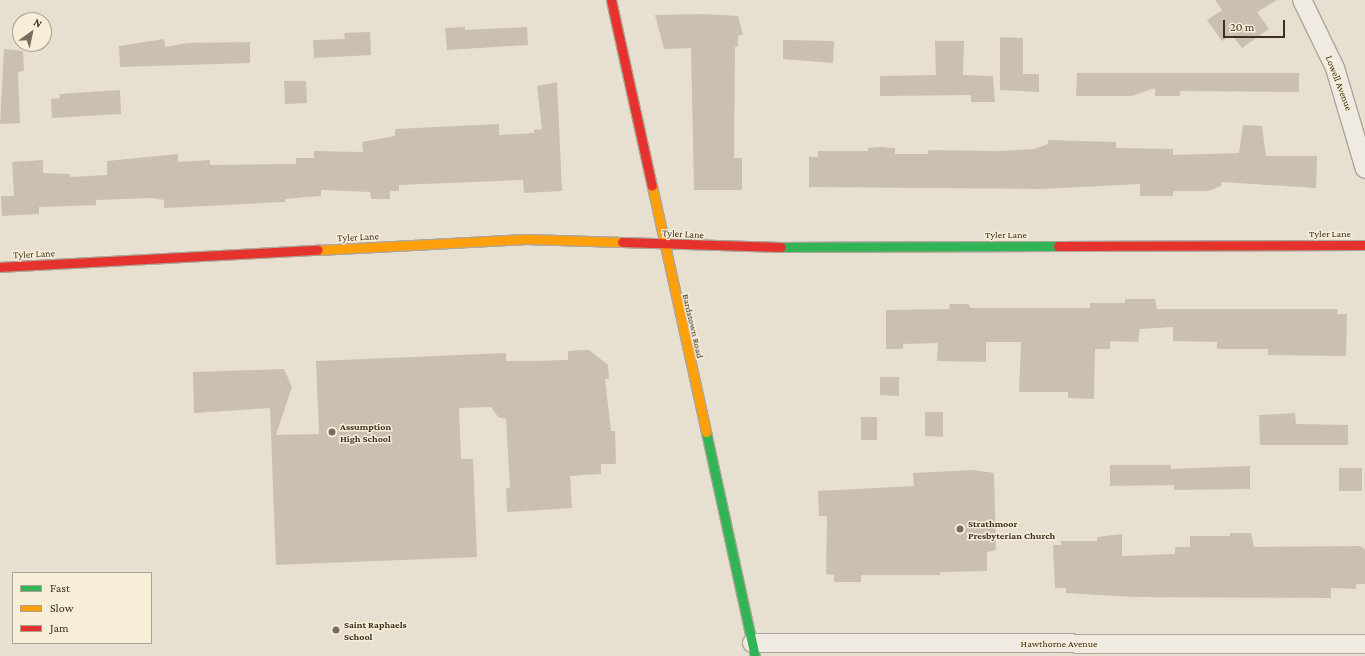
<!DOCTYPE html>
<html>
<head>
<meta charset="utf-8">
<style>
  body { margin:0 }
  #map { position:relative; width:1365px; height:656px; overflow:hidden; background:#e7e0d1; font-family:"Crimson Pro",serif }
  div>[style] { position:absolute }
  .building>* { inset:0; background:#cbbfb2 }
  .roads { filter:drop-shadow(1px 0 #ada599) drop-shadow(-1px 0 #ada599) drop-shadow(0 1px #ada599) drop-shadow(0 -1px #ada599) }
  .street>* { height:18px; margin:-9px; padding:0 9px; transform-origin:9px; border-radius:9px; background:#efebe3 }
  .fast>* { height:9px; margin:-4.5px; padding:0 4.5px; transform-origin:4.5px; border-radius:4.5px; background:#30b455 }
  .slow>* { height:9px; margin:-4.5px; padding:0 4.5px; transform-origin:4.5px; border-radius:4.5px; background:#ff9f0a }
  .jam>* { height:9px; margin:-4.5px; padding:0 4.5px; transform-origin:4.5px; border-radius:4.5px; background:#e5322d }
  .dots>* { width:11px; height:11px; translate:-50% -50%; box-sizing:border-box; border:2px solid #f7eed8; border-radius:50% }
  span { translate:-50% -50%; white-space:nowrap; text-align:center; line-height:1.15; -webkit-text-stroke:3px #f7eed8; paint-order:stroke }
  .street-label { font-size:10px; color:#3d2e20 }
  .poi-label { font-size:10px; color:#3d2e20; font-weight:700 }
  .left { translate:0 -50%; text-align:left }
  .legend { position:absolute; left:12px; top:572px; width:140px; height:72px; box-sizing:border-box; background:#f7eed8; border:1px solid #ada18e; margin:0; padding:5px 7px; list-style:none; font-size:12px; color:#3d2e20 }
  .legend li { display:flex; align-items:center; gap:8px; height:20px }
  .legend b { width:20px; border:1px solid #ada18e }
  .north { position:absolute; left:12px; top:12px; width:40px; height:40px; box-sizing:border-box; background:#f7eed8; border:1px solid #ada18e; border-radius:50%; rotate:33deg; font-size:11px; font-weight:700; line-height:16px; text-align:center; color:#3d2e20 }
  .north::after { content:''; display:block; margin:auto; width:14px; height:18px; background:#786c5e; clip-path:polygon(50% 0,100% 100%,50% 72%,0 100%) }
  .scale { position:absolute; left:1223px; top:20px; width:62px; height:18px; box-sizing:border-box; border:2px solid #3d2e20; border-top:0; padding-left:5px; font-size:12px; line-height:14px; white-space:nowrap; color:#3d2e20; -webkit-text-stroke:3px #f7eed8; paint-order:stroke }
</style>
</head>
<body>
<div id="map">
  <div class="building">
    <i style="clip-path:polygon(1215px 0,1277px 0,1257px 12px,1269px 29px,1242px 48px,1232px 35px,1222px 41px,1207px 20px,1222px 10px)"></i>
    <i style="clip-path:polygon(703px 14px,738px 16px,743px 34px,738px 36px,738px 46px,735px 47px,734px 158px,742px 158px,742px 190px,694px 190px,691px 48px,664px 49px,655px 15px)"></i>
    <i style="clip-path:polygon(465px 27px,465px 30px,527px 27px,528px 45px,447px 50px,445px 28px)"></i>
    <i style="clip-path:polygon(370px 32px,371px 55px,314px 58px,313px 40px,345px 39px,344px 33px)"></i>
    <i style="clip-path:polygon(1000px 37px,1023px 38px,1023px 74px,1039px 74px,1039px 92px,1000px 90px)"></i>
    <i style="clip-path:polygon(164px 39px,165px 47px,188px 43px,250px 42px,250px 63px,120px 67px,119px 46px)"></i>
    <i style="clip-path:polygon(783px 40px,834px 41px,833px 63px,783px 59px)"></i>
    <i style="clip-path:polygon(935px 41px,964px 41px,963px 75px,993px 76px,995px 102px,971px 102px,971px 95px,880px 96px,880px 76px,936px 75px)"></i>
    <i style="clip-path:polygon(4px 49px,23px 51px,24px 71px,18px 72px,20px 123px,0 124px)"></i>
    <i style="clip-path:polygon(1077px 73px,1299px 73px,1299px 92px,1180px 91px,1180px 96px,1155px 96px,1155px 88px,1132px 96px,1076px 96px)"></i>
    <i style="clip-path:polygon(284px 81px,306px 81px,307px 103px,285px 104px)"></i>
    <i style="clip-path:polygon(557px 82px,562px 191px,524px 193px,523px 180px,399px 185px,399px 191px,390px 191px,390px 199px,371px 199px,370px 192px,321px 190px,321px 196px,285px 199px,285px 202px,164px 208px,164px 200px,152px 198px,96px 200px,96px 205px,39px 207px,39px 214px,2px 216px,1px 196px,14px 196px,12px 162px,43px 160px,43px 173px,70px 174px,70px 177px,107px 175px,107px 161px,178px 154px,178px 162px,210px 160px,210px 165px,296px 164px,296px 158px,314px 158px,314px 151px,363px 152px,362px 142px,395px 136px,395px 129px,499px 124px,499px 135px,534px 133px,534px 130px,542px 129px,537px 86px)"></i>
    <i style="clip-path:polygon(120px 90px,121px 114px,52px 118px,51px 99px,60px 98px,59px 94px)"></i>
    <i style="clip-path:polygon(1243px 125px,1262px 126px,1266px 156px,1317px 156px,1316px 188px,1221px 182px,1221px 186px,1208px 191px,1173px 191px,1173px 196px,1140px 196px,1140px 184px,1042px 189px,809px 187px,809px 157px,818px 157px,818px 151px,868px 151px,868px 148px,880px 147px,895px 148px,895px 154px,928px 154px,928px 150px,999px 151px,1034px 149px,1048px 144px,1048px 140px,1116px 142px,1116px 148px,1173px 149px,1173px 155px,1239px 153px)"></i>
    <i style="clip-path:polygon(1125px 299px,1155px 299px,1157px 309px,1338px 309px,1337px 314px,1347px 314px,1346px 356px,1268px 355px,1268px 349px,1217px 349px,1217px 342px,1173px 341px,1173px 327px,1140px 329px,1138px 342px,1110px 341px,1110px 349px,1095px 349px,1094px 399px,1068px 398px,1068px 392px,1019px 392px,1021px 342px,986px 342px,986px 362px,937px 361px,938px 343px,903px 344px,903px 349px,886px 349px,886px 310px,949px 309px,950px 304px,968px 304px,971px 308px,1090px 308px,1090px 303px,1125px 303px)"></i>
    <i style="clip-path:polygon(582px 350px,589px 350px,608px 365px,609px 379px,605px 379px,611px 431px,615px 431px,616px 464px,601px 464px,601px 474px,570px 476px,572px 508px,507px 512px,506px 488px,510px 488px,506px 419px,498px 417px,491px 407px,459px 408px,461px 459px,473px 459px,477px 557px,276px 565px,270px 408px,194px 413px,193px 372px,284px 369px,292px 387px,276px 435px,319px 434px,316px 361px,506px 353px,506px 361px,535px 361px,568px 360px,568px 351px)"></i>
    <i style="clip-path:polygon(880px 377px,899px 377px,899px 396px,880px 395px)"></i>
    <i style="clip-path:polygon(925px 412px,943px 412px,943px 437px,925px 436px)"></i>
    <i style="clip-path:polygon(1295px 413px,1296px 424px,1348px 425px,1348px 445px,1260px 445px,1259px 415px)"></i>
    <i style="clip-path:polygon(861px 417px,877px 417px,877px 440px,861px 440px)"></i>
    <i style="clip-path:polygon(1110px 465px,1171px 465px,1171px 469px,1250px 466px,1250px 489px,1174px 490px,1174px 485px,1110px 486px)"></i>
    <i style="clip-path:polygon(1339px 468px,1362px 468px,1362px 491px,1339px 491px)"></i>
    <i style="clip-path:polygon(973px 470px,994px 473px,996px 550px,987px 552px,987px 571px,940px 572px,940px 575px,861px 575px,861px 582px,834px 582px,834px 575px,826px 574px,827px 516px,819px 516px,818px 491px,914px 486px,913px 473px)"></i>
    <i style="clip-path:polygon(1230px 533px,1251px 533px,1254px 547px,1360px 546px,1365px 549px,1365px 584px,1356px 584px,1356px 589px,1331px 588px,1331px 598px,1134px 597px,1066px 593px,1066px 588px,1055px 588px,1053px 545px,1061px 545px,1061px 541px,1097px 541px,1097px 537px,1122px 534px,1122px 556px,1175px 554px,1175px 547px,1190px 547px,1190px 536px,1230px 536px)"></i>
  </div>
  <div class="roads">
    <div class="street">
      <i style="left:1302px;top:0;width:76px;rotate:64.1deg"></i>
      <i style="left:1335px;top:68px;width:105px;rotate:73.5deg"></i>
      <i style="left:752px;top:643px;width:613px;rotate:0.09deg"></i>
    </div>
    <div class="fast">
      <i style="left:781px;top:247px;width:277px;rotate:-0.2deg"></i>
      <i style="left:706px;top:432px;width:229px;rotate:77.7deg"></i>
    </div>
    <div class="slow">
      <i style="left:652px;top:186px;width:252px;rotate:77.6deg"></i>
      <i style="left:318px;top:250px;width:208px;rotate:-3deg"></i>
      <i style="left:526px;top:239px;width:96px;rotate:1.8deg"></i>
    </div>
    <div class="jam">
      <i style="left:611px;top:0;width:190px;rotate:77.6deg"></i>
      <i style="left:622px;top:242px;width:159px;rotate:1.8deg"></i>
      <i style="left:1058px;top:246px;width:307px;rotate:-0.2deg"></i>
      <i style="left:0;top:267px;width:318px;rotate:-3.1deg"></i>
    </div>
  </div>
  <div class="dots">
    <i style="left:332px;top:432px;background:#786c5e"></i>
    <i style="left:960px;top:529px;background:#786c5e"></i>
    <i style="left:336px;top:630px;background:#786c5e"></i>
  </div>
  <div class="street-label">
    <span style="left:1339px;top:83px;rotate:69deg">Lowell Avenue</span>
    <span style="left:683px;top:234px;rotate:3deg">Tyler Lane</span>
    <span style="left:1330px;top:234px">Tyler Lane</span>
    <span style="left:1006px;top:235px">Tyler Lane</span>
    <span style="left:358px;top:237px;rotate:-3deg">Tyler Lane</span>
    <span style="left:34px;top:254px;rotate:-3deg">Tyler Lane</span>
    <span style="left:693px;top:326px;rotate:77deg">Bardstown Road</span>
    <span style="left:1059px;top:644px">Hawthorne Avenue</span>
  </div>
  <div class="poi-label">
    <span class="left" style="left:340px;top:432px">Assumption<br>High School</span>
    <span class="left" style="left:968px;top:529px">Strathmoor<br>Presbyterian Church</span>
    <span class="left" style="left:344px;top:630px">Saint Raphaels<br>School</span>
  </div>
  <ul class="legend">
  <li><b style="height:5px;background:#30b455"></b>Fast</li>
  <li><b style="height:5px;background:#ff9f0a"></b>Slow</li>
  <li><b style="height:5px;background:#e5322d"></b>Jam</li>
  </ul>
  <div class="north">N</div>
  <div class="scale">20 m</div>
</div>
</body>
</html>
